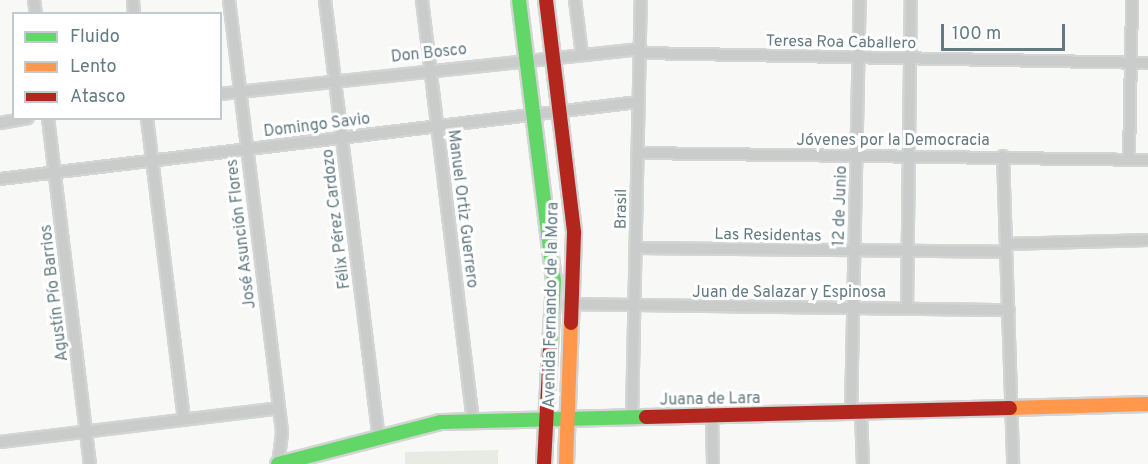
<!DOCTYPE html>
<html>
<head>
<meta charset="utf-8">
<style>
  body { margin:0 }
  #map { position:relative; width:1148px; height:464px; overflow:hidden; background:#f8f8f7; font-family:Overpass,sans-serif }
  div>[style] { position:absolute }
  .green>* { inset:0; background:#e8eae4 }
  .roads { filter:drop-shadow(2px 0 #d3d5d5) drop-shadow(-2px 0 #d3d5d5) drop-shadow(0 2px #d3d5d5) drop-shadow(0 -2px #d3d5d5) }
  .street>* { height:10px; margin:-5px; padding:0 5px; transform-origin:5px; border-radius:5px; background:#cacccc }
  .fast>* { height:14px; margin:-7px; padding:0 7px; transform-origin:7px; border-radius:7px; background:#63d668 }
  .slow>* { height:14px; margin:-7px; padding:0 7px; transform-origin:7px; border-radius:7px; background:#ff974d }
  .jam>* { height:14px; margin:-7px; padding:0 7px; transform-origin:7px; border-radius:7px; background:#b3261e }
  span { translate:-50% -50%; white-space:nowrap; text-align:center; line-height:1.15; -webkit-text-stroke:6px #fff; paint-order:stroke }
  .street-label { font-size:16px; color:#637a82 }
  .legend { position:absolute; left:12px; top:12px; width:210px; height:108px; box-sizing:border-box; background:#fff; border:2px solid #c1cacd; margin:0; padding:8px 10px; list-style:none; font-size:18px; color:#637a82 }
  .legend li { display:flex; align-items:center; gap:12px; height:30px }
  .legend b { width:30px; border:2px solid #c1cacd }
  .scale { position:absolute; left:941px; top:24px; width:124px; height:27px; box-sizing:border-box; border:3px solid #637a82; border-top:0; padding-left:8px; font-size:18px; line-height:21px; white-space:nowrap; color:#637a82; -webkit-text-stroke:4px #fff; paint-order:stroke }
</style>
</head>
<body>
<div id="map">
  <div class="green">
    <i style="clip-path:polygon(498px 450px,498px 464px,405px 464px,405px 452px)"></i>
  </div>
  <div class="roads">
    <div class="street">
      <i style="left:34px;top:0;width:14px;rotate:82deg"></i>
      <i style="left:133px;top:0;width:14px;rotate:86deg"></i>
      <i style="left:229px;top:0;width:436px;rotate:83deg"></i>
      <i style="left:282px;top:433px;width:31px;rotate:97deg"></i>
      <i style="left:325px;top:0;width:437px;rotate:83deg"></i>
      <i style="left:422px;top:0;width:425px;rotate:83.1deg"></i>
      <i style="left:575px;top:0;width:55px;rotate:82.7deg"></i>
      <i style="left:641px;top:53px;width:507px;rotate:1.13deg"></i>
      <i style="left:220px;top:94px;width:423px;rotate:-6.1deg"></i>
      <i style="left:48px;top:118px;width:349px;rotate:83.1deg"></i>
      <i style="left:147px;top:118px;width:303px;rotate:83deg"></i>
      <i style="left:0;top:123px;width:28px;rotate:-10deg"></i>
      <i style="left:637px;top:153px;width:511px;rotate:0.78deg"></i>
      <i style="left:1003px;top:156px;width:308px;rotate:88.1deg"></i>
      <i style="left:1129px;top:159px;width:159px;rotate:-88.9deg"></i>
      <i style="left:0;top:179px;width:643px;rotate:-6.88deg"></i>
      <i style="left:1006px;top:244px;width:142px;rotate:-1.6deg"></i>
      <i style="left:636px;top:248px;width:370px;rotate:0.6deg"></i>
      <i style="left:568px;top:304px;width:441px;rotate:0.8deg"></i>
      <i style="left:907px;top:309px;width:309px;rotate:-89.3deg"></i>
      <i style="left:851px;top:413px;width:413px;rotate:-88.8deg"></i>
      <i style="left:861px;top:413px;width:51px;rotate:87.8deg"></i>
      <i style="left:712px;top:416px;width:48px;rotate:88.8deg"></i>
      <i style="left:632px;top:418px;width:418px;rotate:-88.8deg"></i>
      <i style="left:0;top:442px;width:281px;rotate:-6.9deg"></i>
    </div>
    <div class="fast">
      <i style="left:519px;top:0;width:284px;rotate:82.9deg"></i>
      <i style="left:554px;top:282px;width:66px;rotate:93.5deg"></i>
      <i style="left:278px;top:464px;width:167px;rotate:-14.5deg"></i>
      <i style="left:440px;top:422px;width:206px;rotate:-1.4deg"></i>
    </div>
    <div class="slow">
      <i style="left:1010px;top:408px;width:138px;rotate:-1.7deg"></i>
      <i style="left:566px;top:464px;width:141px;rotate:-88deg"></i>
    </div>
    <div class="jam">
      <i style="left:546px;top:0;width:235px;rotate:83.1deg"></i>
      <i style="left:574px;top:233px;width:90px;rotate:91.9deg"></i>
      <i style="left:646px;top:417px;width:364px;rotate:-1.4deg"></i>
      <i style="left:544px;top:464px;width:116px;rotate:-87deg"></i>
    </div>
  </div>
  <div class="street-label">
    <span style="left:841px;top:43px;rotate:1deg">Teresa Roa Caballero</span>
    <span style="left:429px;top:54px;rotate:-6deg">Don Bosco</span>
    <span style="left:317px;top:126px;rotate:-7deg">Domingo Savio</span>
    <span style="left:893px;top:141px">Jóvenes por la Democracia</span>
    <span style="left:841px;top:206px;rotate:-88deg">12 de Junio</span>
    <span style="left:462px;top:209px;rotate:83deg">Manuel Ortiz Guerrero</span>
    <span style="left:622px;top:209px;rotate:-89deg">Brasil</span>
    <span style="left:337px;top:219px;rotate:-97deg">Félix Pérez Cardozo</span>
    <span style="left:242px;top:234px;rotate:-97deg">José Asunción Flores</span>
    <span style="left:768px;top:236px;rotate:1deg">Las Residentas</span>
    <span style="left:55px;top:293px;rotate:-97deg">Agustín Pío Barrios</span>
    <span style="left:789px;top:293px">Juan de Salazar y Espinosa</span>
    <span style="left:552px;top:305px;rotate:-89deg">Avenida Fernando de la Mora</span>
    <span style="left:710px;top:400px;rotate:-1deg">Juana de Lara</span>
  </div>
  <ul class="legend">
  <li><b style="height:8px;background:#63d668"></b>Fluido</li>
  <li><b style="height:8px;background:#ff974d"></b>Lento</li>
  <li><b style="height:8px;background:#b3261e"></b>Atasco</li>
  </ul>
  <div class="scale">100 m</div>
</div>
</body>
</html>
